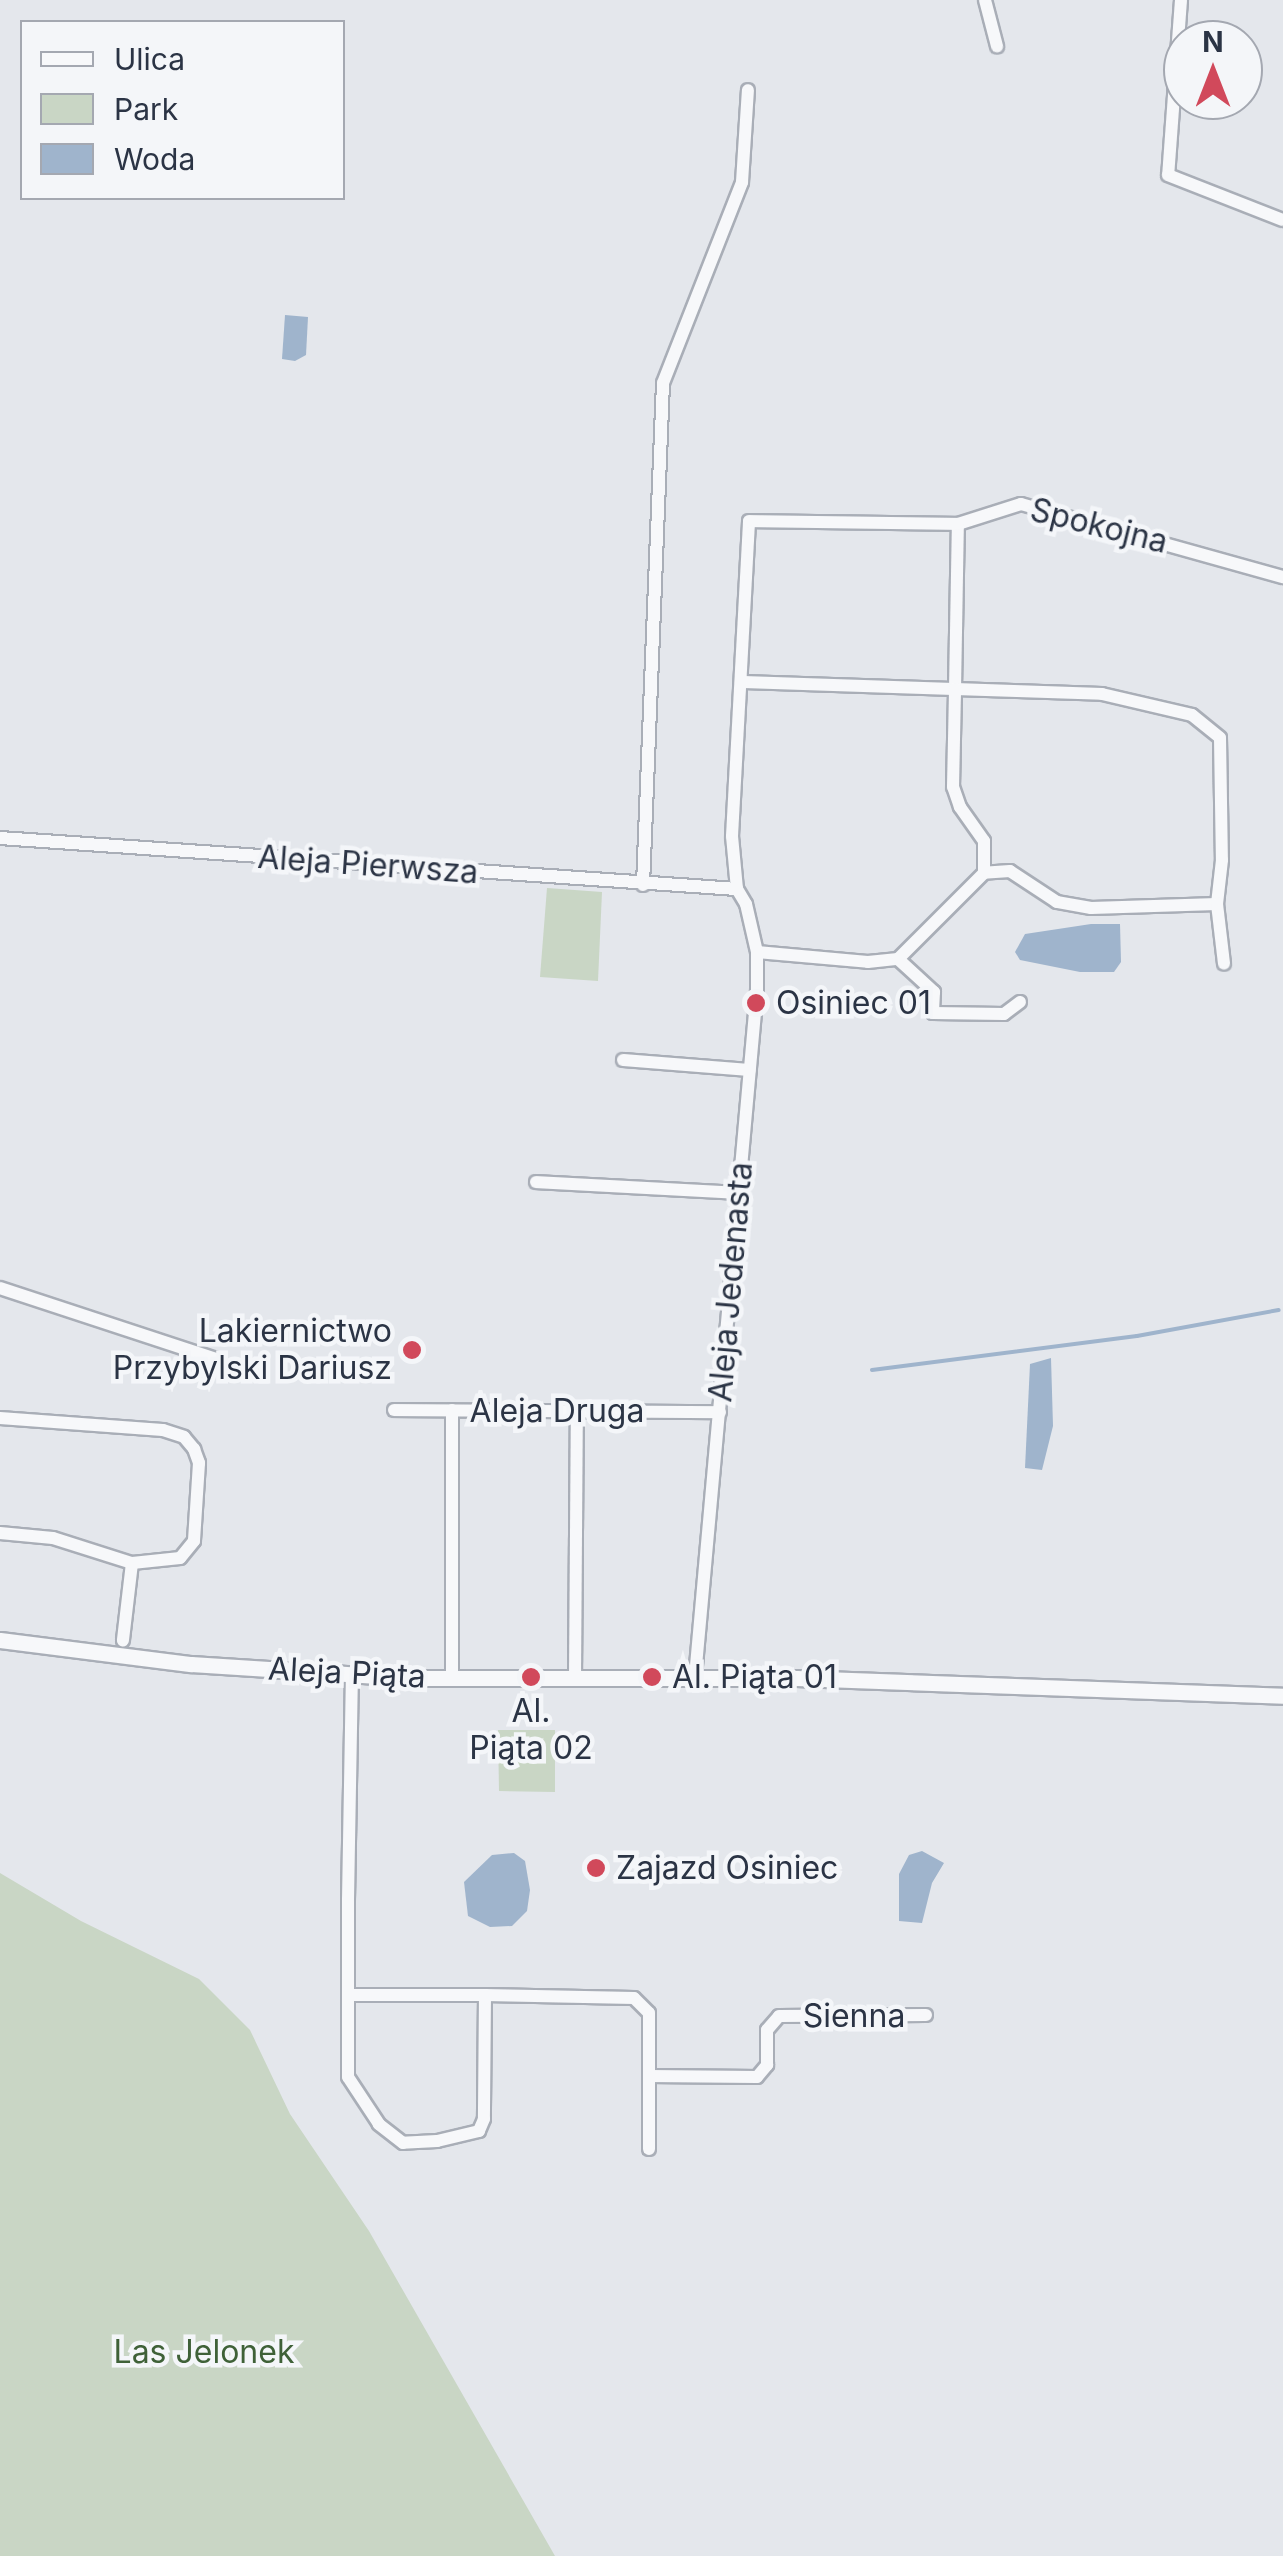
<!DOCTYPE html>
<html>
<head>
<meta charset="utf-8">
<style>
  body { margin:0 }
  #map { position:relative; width:1283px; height:2556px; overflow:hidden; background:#e4e7ec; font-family:Inter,sans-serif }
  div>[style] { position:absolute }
  .green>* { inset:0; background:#c9d6c5 }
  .water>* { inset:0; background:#9fb4cc }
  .stream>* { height:4px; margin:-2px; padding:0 2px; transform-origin:2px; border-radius:2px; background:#9fb4cc }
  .roads { filter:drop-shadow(2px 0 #a9aeb7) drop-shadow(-2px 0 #a9aeb7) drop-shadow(0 2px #a9aeb7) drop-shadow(0 -2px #a9aeb7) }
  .minor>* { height:12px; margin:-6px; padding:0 6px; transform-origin:6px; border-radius:6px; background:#f7f8fa }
  .tertiary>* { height:15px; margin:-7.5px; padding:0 7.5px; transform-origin:7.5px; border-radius:7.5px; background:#f7f8fa }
  .dots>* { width:28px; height:28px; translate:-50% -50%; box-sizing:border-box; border:5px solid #f4f6f9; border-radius:50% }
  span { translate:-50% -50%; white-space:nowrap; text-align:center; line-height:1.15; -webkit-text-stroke:9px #f4f6f9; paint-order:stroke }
  .street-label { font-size:32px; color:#2b3445 }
  .poi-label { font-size:32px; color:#2b3445 }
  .left { translate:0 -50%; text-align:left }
  .right { translate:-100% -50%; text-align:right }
  .park-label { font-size:32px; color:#3f6138 }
  .legend { position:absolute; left:20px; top:20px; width:325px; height:180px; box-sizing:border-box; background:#f4f6f9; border:2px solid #a4a8b1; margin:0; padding:12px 18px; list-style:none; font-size:30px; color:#2b3445 }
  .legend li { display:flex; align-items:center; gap:20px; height:50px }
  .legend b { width:50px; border:2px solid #a4a8b1 }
  .north { position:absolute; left:1163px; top:20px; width:100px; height:100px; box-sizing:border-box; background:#f4f6f9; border:2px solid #a4a8b1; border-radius:50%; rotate:0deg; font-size:28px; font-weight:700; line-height:40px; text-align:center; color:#2b3445 }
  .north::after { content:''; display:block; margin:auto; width:35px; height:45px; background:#d1495b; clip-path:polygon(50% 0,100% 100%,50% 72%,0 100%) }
</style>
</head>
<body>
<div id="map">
  <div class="green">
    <i style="clip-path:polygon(547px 888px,602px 892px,598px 981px,540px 977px)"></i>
    <i style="clip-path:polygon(498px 1730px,555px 1730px,555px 1792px,499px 1791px)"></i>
    <i style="clip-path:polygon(0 1873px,81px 1921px,199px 1979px,250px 2030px,290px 2114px,369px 2231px,555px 2556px,0 2556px)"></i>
  </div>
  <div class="water">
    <i style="clip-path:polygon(285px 315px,308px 317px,306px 355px,295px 361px,282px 359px)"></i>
    <i style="clip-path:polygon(1091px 924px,1120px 924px,1121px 962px,1114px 972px,1080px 972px,1020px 960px,1015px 952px,1025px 934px)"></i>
    <i style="clip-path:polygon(1051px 1358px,1053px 1426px,1042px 1470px,1025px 1468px,1030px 1364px)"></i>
    <i style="clip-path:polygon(922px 1851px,944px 1863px,932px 1883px,922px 1923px,899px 1921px,899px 1874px,909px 1855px)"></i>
    <i style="clip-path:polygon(514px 1853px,525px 1861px,530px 1890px,527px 1911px,512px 1926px,490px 1927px,468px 1916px,464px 1882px,492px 1855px)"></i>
  </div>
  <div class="stream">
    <i style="left:872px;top:1370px;width:267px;rotate:-7.3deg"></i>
    <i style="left:1137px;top:1336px;width:144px;rotate:-10.4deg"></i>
  </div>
  <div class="roads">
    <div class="minor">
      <i style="left:985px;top:0;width:48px;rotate:75.4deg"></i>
      <i style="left:1181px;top:0;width:175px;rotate:94.2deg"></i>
      <i style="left:1168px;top:175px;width:123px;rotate:21.4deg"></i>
      <i style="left:742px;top:682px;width:213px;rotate:1.9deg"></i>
      <i style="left:955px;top:689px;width:165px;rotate:-89deg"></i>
      <i style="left:958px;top:524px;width:66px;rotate:-17.6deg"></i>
      <i style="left:1021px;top:504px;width:272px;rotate:15.6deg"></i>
      <i style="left:955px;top:689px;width:147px;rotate:1.9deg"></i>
      <i style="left:1102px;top:694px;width:92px;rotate:13.1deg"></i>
      <i style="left:1192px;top:715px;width:36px;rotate:39deg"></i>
      <i style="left:1220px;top:738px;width:122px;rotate:89.1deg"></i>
      <i style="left:1222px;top:860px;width:44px;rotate:96.5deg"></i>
      <i style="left:1217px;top:904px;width:126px;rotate:178.2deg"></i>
      <i style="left:1091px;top:908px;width:35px;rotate:-170deg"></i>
      <i style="left:1057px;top:902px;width:56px;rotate:-146.6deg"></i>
      <i style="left:1010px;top:871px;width:26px;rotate:176deg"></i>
      <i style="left:984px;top:873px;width:32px;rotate:-90deg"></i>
      <i style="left:984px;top:841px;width:42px;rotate:-125.2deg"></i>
      <i style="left:960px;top:807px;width:21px;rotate:-109deg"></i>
      <i style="left:953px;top:787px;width:98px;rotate:-88.8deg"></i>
      <i style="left:0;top:838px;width:739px;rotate:3.96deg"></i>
      <i style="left:643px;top:885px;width:502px;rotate:-87.72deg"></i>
      <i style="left:663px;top:383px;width:216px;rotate:-68.5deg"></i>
      <i style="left:742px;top:182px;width:92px;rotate:-86.3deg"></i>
      <i style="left:1217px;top:904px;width:60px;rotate:83.3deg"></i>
      <i style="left:757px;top:952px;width:111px;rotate:5.1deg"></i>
      <i style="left:868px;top:962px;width:30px;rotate:-6deg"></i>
      <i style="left:898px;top:959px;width:122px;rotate:-45deg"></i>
      <i style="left:898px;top:959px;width:49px;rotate:42.5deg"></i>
      <i style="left:934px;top:992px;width:21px;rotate:93deg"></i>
      <i style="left:933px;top:1013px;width:71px;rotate:0.8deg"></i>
      <i style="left:1004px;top:1014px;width:20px;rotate:-37deg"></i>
      <i style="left:623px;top:1060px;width:127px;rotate:4.5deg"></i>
      <i style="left:536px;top:1182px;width:203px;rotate:3.1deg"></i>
      <i style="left:0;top:1288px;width:227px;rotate:18.2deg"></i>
      <i style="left:394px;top:1410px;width:326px;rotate:0.4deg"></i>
      <i style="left:0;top:1418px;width:163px;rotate:4.2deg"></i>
      <i style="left:163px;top:1430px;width:22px;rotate:18deg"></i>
      <i style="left:184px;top:1437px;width:16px;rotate:50deg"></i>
      <i style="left:194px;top:1449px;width:15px;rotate:70deg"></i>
      <i style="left:199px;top:1463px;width:78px;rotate:93.7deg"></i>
      <i style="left:194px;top:1541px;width:22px;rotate:129deg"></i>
      <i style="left:180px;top:1558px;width:48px;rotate:174.1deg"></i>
      <i style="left:132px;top:1563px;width:78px;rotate:96.7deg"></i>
      <i style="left:0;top:1533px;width:53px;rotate:5.4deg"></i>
      <i style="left:53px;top:1538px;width:83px;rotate:17.6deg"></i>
      <i style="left:575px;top:1677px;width:267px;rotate:-89.6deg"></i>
      <i style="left:695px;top:1677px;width:689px;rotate:-84.84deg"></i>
      <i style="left:757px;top:991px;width:39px;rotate:-90deg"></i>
      <i style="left:757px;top:952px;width:49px;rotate:-102.9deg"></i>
      <i style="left:746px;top:904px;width:17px;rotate:-121deg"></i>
      <i style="left:737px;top:889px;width:53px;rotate:-95.4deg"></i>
      <i style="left:732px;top:836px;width:315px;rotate:-86.9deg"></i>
      <i style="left:749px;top:521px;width:209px;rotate:0.8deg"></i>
      <i style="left:452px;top:1678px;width:268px;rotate:-90deg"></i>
      <i style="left:348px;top:1995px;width:137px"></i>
      <i style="left:485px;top:1995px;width:124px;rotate:90.5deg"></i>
      <i style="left:484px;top:2119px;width:13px;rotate:113deg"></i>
      <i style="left:479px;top:2131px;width:43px;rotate:166.6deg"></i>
      <i style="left:437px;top:2141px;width:34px;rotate:177deg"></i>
      <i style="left:403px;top:2143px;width:31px;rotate:-142deg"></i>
      <i style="left:379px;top:2124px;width:56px;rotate:-123.4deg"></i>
      <i style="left:348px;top:2077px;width:177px;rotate:-90deg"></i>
      <i style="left:348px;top:1900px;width:225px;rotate:-89deg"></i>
      <i style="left:485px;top:1995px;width:149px;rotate:1.2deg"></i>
      <i style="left:634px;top:1998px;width:21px;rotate:45deg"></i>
      <i style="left:649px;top:2013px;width:136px;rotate:90deg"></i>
      <i style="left:649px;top:2076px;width:108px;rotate:0.5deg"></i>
      <i style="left:757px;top:2077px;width:16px;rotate:-50deg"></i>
      <i style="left:767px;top:2065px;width:35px;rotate:-90deg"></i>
      <i style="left:767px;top:2030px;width:18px;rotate:-49deg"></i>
      <i style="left:779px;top:2016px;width:147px;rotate:-0.4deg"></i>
    </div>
    <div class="tertiary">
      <i style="left:0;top:1640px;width:193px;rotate:7.2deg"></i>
      <i style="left:191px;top:1664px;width:218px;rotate:3.7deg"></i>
      <i style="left:409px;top:1678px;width:387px"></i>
      <i style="left:796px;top:1678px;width:487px;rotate:2.1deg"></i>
    </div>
  </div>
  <div class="dots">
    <i style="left:756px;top:1003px;background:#d1495b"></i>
    <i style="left:412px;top:1350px;background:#d1495b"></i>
    <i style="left:531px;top:1677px;background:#d1495b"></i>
    <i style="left:652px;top:1677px;background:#d1495b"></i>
    <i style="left:596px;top:1868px;background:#d1495b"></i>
  </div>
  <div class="street-label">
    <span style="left:1099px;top:526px;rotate:14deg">Spokojna</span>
    <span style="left:368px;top:865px;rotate:4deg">Aleja Pierwsza</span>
    <span style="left:731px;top:1282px;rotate:-85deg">Aleja Jedenasta</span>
    <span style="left:557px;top:1411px">Aleja Druga</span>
    <span style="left:347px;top:1673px;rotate:3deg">Aleja Piąta</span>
    <span style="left:854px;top:2016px">Sienna</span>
  </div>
  <div class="poi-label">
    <span class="left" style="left:776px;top:1003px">Osiniec 01</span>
    <span class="right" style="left:392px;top:1350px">Lakiernictwo<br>Przybylski Dariusz</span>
    <span class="left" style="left:672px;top:1677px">Al. Piąta 01</span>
    <span style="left:531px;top:1730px">Al.<br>Piąta 02</span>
    <span class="left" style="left:616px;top:1868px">Zajazd Osiniec</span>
  </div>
  <div class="park-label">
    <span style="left:204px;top:2352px">Las Jelonek</span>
  </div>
  <ul class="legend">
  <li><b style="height:12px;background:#f7f8fa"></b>Ulica</li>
  <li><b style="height:28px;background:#c9d6c5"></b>Park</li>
  <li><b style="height:28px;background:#9fb4cc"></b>Woda</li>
  </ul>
  <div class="north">N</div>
</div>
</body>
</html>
